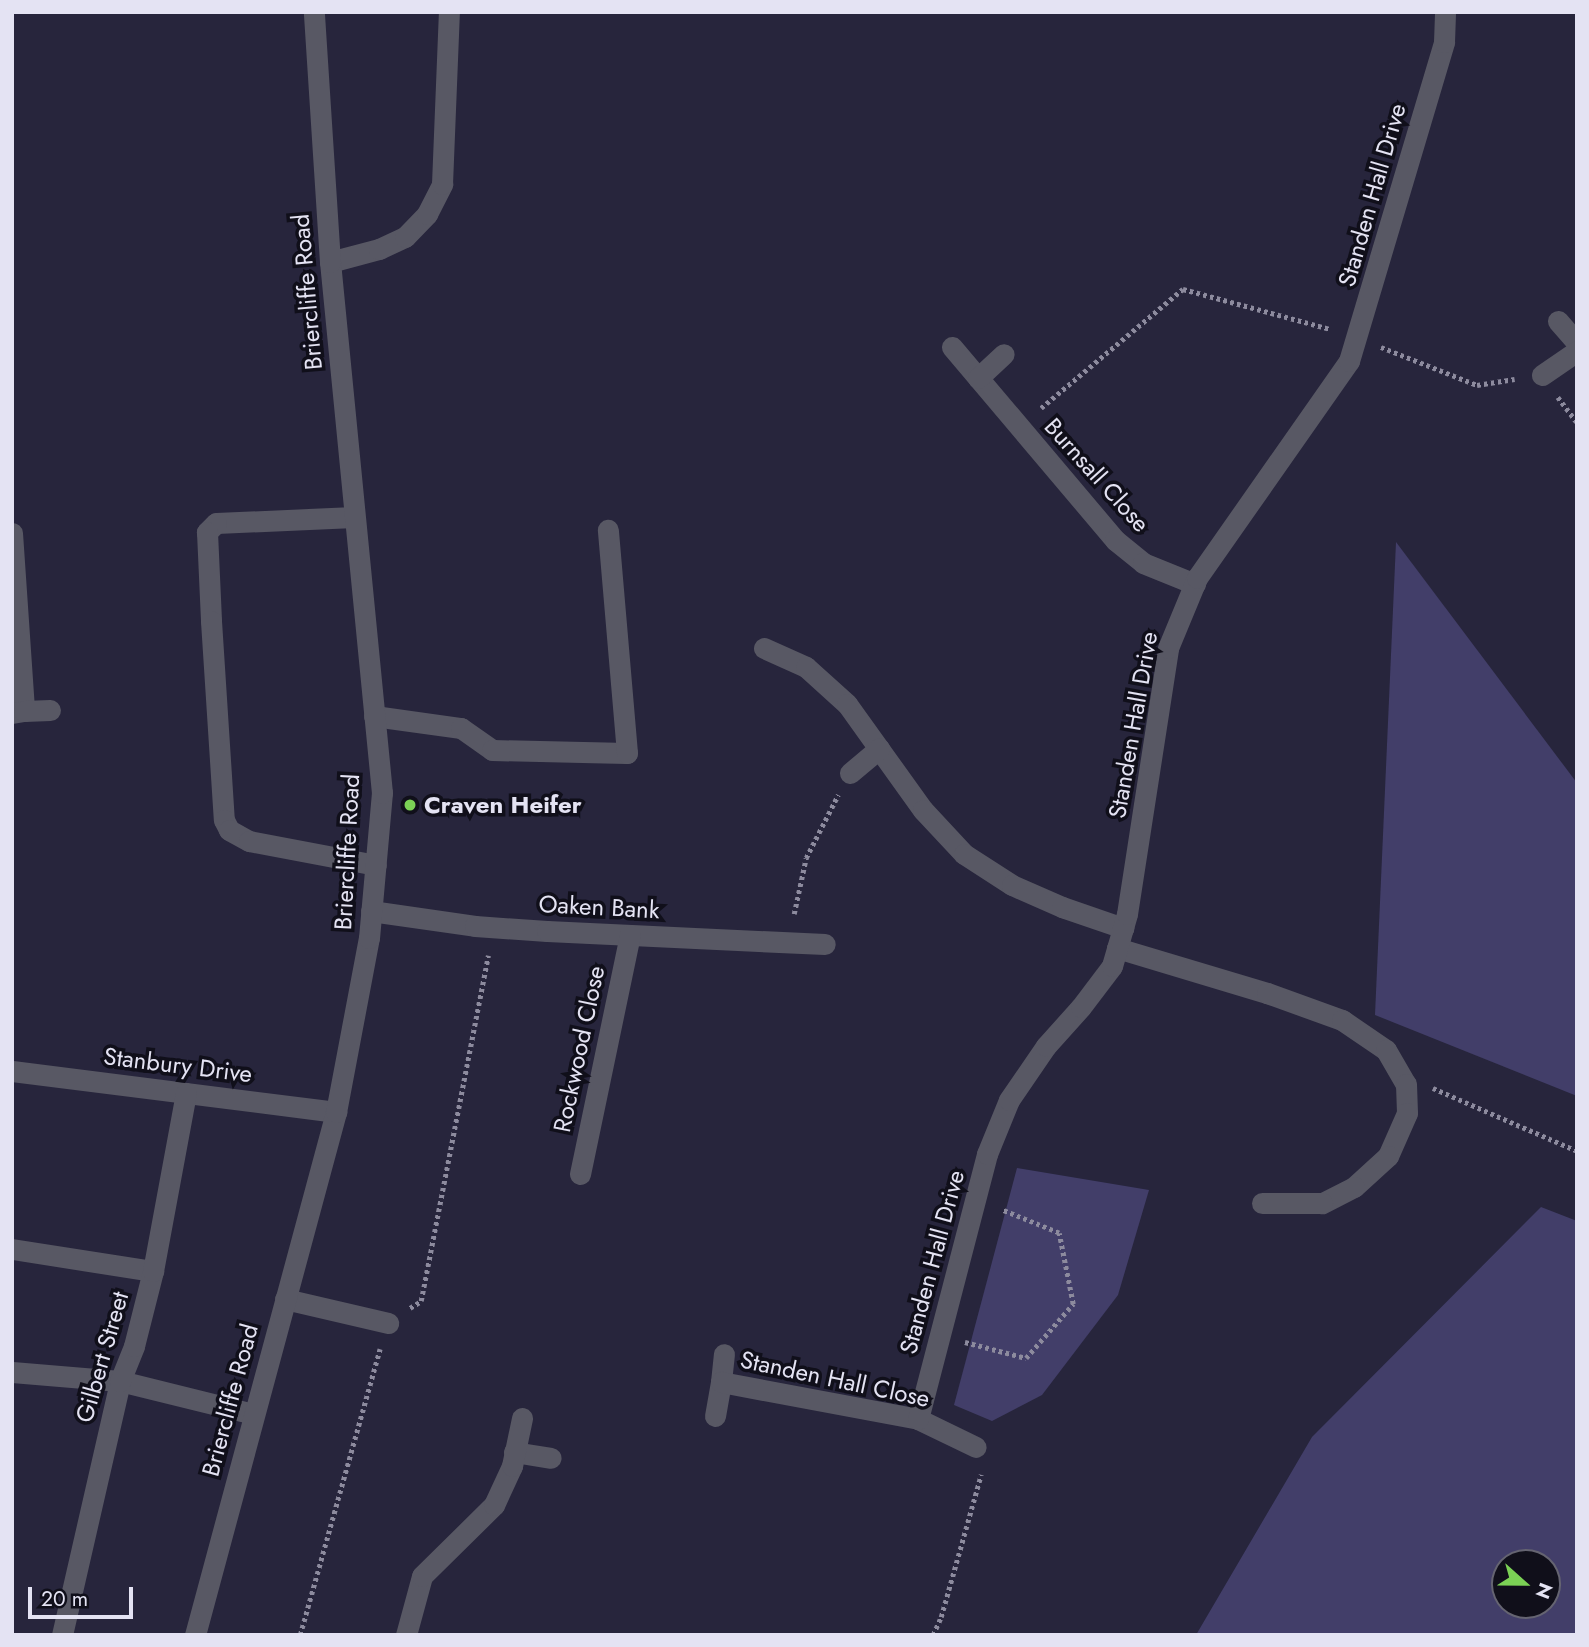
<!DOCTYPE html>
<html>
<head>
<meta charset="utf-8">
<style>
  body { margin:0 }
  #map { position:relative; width:1589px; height:1647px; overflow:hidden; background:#27253c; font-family:Jost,sans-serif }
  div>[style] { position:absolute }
  .green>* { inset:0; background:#423e69 }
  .path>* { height:4.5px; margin-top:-2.25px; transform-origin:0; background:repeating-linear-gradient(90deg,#8d8b9e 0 3.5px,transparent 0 7px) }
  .minor>* { height:21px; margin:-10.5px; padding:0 10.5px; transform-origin:10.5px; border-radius:10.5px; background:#585864 }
  .dots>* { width:19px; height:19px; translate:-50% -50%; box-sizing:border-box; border:4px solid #100f1a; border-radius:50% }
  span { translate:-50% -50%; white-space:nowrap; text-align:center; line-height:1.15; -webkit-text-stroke:7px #100f1a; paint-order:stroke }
  .street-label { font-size:24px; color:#e4e3f3 }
  .poi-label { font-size:24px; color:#e4e3f3; font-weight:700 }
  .left { translate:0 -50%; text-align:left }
  .frame { position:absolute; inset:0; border:14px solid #e4e3f3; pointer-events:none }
  .north { position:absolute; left:1491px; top:1549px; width:70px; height:70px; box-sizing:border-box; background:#100f1a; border:2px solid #656471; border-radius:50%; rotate:111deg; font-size:19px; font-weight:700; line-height:28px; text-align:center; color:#e4e3f3 }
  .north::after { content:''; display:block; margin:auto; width:24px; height:32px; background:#7bd155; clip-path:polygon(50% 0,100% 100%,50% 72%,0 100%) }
  .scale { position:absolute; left:28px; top:1587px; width:105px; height:32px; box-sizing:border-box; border:4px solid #e4e3f3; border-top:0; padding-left:9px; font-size:21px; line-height:24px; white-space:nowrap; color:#e4e3f3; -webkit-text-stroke:5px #100f1a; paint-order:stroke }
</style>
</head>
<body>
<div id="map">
  <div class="green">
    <i style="clip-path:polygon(1396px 542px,1577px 783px,1577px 1096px,1375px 1015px)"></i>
    <i style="clip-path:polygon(1017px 1168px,1149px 1190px,1118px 1295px,1042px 1395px,992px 1421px,954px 1405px)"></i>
    <i style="clip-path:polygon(evenodd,1541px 1207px,1577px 1221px,1577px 1635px,1196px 1635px,1312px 1437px,1541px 1207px,1505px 1563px,1547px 1563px,1547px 1605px,1505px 1605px,1505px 1563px)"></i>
  </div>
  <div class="path">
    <i style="left:1381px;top:347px;width:103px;rotate:21.6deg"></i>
    <i style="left:1477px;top:385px;width:38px;rotate:-9deg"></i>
    <i style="left:1558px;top:397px;width:31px;rotate:53deg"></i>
    <i style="left:1041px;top:408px;width:185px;rotate:-40deg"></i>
    <i style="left:1183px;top:289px;width:152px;rotate:15.2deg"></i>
    <i style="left:794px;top:914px;width:57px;rotate:-77.9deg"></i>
    <i style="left:806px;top:858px;width:71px;rotate:-63.1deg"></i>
    <i style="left:1433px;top:1088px;width:157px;rotate:23.6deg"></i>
    <i style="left:410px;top:1308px;width:13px;rotate:-32deg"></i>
    <i style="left:421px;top:1301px;width:352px;rotate:-79deg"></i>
    <i style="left:965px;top:1342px;width:63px;rotate:14.7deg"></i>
    <i style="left:1026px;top:1358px;width:72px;rotate:-49deg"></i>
    <i style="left:1073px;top:1304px;width:72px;rotate:-101.2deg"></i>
    <i style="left:1059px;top:1233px;width:61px;rotate:-158deg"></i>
    <i style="left:300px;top:1635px;width:297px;rotate:-74.4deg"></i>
    <i style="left:933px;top:1635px;width:20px;rotate:-66deg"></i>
    <i style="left:941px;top:1617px;width:148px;rotate:-74.3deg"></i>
  </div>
  <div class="minor">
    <i style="left:330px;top:262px;width:51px;rotate:-14.9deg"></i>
    <i style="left:379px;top:249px;width:29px;rotate:-25deg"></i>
    <i style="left:405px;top:237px;width:32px;rotate:-46deg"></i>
    <i style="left:427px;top:214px;width:34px;rotate:-63deg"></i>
    <i style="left:442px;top:184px;width:172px;rotate:-87.7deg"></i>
    <i style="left:1558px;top:321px;width:29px;rotate:49deg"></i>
    <i style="left:952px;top:347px;width:253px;rotate:49.8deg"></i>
    <i style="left:1115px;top:540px;width:36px;rotate:39deg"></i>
    <i style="left:1143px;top:563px;width:56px;rotate:22deg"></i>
    <i style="left:1542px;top:375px;width:42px;rotate:-34.4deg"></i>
    <i style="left:978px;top:378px;width:35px;rotate:-43deg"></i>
    <i style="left:354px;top:517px;width:138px;rotate:177.5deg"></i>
    <i style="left:216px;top:523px;width:13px;rotate:135deg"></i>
    <i style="left:207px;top:532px;width:89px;rotate:87.4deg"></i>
    <i style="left:211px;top:621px;width:199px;rotate:86.3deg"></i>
    <i style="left:224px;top:820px;width:11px;rotate:63deg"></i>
    <i style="left:229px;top:830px;width:23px;rotate:29deg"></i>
    <i style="left:249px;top:841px;width:129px;rotate:10.7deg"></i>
    <i style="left:12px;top:533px;width:178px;rotate:86.1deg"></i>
    <i style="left:24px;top:711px;width:12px;rotate:171deg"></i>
    <i style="left:764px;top:648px;width:46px;rotate:24.3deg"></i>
    <i style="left:806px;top:667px;width:55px;rotate:42.1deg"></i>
    <i style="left:847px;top:704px;width:130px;rotate:54.4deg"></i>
    <i style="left:923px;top:810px;width:60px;rotate:47deg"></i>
    <i style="left:964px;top:854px;width:57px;rotate:32.9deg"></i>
    <i style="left:1012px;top:885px;width:55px;rotate:23.7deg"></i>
    <i style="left:1062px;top:907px;width:65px;rotate:19deg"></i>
    <i style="left:24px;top:711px;width:26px;rotate:-2deg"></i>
    <i style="left:374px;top:716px;width:88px;rotate:7.9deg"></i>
    <i style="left:461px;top:728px;width:38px;rotate:35deg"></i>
    <i style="left:492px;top:750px;width:135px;rotate:1.3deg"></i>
    <i style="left:627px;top:753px;width:224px;rotate:-94.9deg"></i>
    <i style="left:850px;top:773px;width:38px;rotate:-40deg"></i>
    <i style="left:371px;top:911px;width:105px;rotate:8.2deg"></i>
    <i style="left:475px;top:926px;width:72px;rotate:4deg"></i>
    <i style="left:547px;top:931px;width:278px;rotate:2.7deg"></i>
    <i style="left:1117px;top:948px;width:157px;rotate:16.7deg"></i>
    <i style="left:1267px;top:993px;width:80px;rotate:19.8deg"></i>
    <i style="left:1342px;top:1020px;width:53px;rotate:34.3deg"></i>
    <i style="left:1386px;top:1050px;width:39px;rotate:60deg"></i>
    <i style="left:1406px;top:1084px;width:29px;rotate:88deg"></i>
    <i style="left:1407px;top:1113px;width:47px;rotate:113.8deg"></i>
    <i style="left:1388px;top:1156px;width:46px;rotate:137.6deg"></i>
    <i style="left:1354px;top:1187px;width:36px;rotate:153deg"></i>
    <i style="left:1322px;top:1203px;width:60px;rotate:180deg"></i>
    <i style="left:12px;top:1071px;width:327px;rotate:7.2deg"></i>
    <i style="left:580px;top:1174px;width:244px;rotate:-78.2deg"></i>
    <i style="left:12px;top:1249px;width:143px;rotate:8.9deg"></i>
    <i style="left:285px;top:1299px;width:106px;rotate:13.1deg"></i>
    <i style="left:12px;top:1372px;width:108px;rotate:4.8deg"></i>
    <i style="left:120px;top:1381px;width:137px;rotate:13.9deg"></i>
    <i style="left:721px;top:1382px;width:28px;rotate:-84deg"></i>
    <i style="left:715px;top:1416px;width:35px;rotate:-80deg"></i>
    <i style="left:721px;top:1382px;width:200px;rotate:10.6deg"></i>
    <i style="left:918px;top:1419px;width:64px;rotate:25.8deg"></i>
    <i style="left:918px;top:1419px;width:274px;rotate:-75.4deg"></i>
    <i style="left:987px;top:1154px;width:58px;rotate:-67.8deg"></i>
    <i style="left:1009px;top:1100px;width:65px;rotate:-55.6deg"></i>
    <i style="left:1046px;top:1046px;width:52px;rotate:-48.1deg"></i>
    <i style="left:1081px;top:1007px;width:51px;rotate:-52.9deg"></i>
    <i style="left:1112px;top:966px;width:54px;rotate:-73.9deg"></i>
    <i style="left:1127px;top:914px;width:269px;rotate:-81.2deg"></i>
    <i style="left:1168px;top:648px;width:76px;rotate:-67.5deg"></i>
    <i style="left:1197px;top:578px;width:265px;rotate:-55deg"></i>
    <i style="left:1349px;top:361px;width:333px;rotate:-73.4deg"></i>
    <i style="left:1444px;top:42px;width:30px;rotate:-88deg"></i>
    <i style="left:514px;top:1452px;width:37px;rotate:9deg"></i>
    <i style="left:62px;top:1635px;width:261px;rotate:-77.1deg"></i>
    <i style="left:120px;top:1381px;width:38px;rotate:-68deg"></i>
    <i style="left:134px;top:1346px;width:77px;rotate:-75.8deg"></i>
    <i style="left:153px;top:1271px;width:181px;rotate:-79.5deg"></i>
    <i style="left:195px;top:1635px;width:542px;rotate:-74.91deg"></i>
    <i style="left:336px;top:1112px;width:177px;rotate:-79.3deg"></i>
    <i style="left:369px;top:938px;width:146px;rotate:-84.9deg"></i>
    <i style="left:382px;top:793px;width:534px;rotate:-95.59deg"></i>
    <i style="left:330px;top:262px;width:251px;rotate:-93.7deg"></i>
    <i style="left:406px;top:1635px;width:61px;rotate:-74.8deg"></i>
    <i style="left:422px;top:1576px;width:101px;rotate:-44.6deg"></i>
    <i style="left:494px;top:1505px;width:43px;rotate:-65.2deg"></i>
    <i style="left:512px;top:1466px;width:49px;rotate:-78.2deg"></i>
  </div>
  <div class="dots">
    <i style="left:410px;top:805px;background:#7bd155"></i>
  </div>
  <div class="street-label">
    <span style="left:1372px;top:195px;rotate:-74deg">Standen Hall Drive</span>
    <span style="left:307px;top:292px;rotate:-95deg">Briercliffe Road</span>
    <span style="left:1097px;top:475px;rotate:48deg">Burnsall Close</span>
    <span style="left:1133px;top:725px;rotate:-80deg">Standen Hall Drive</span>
    <span style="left:347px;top:852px;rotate:-87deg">Briercliffe Road</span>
    <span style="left:599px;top:907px;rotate:3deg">Oaken Bank</span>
    <span style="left:579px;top:1049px;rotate:-78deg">Rockwood Close</span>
    <span style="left:178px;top:1065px;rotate:7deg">Stanbury Drive</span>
    <span style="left:932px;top:1262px;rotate:-75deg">Standen Hall Drive</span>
    <span style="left:102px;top:1357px;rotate:-74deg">Gilbert Street</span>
    <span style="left:835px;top:1379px;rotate:12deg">Standen Hall Close</span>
    <span style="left:230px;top:1400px;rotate:-75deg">Briercliffe Road</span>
  </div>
  <div class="poi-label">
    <span class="left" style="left:424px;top:805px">Craven Heifer</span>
  </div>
  <div class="frame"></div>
  <div class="north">N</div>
  <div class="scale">20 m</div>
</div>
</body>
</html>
